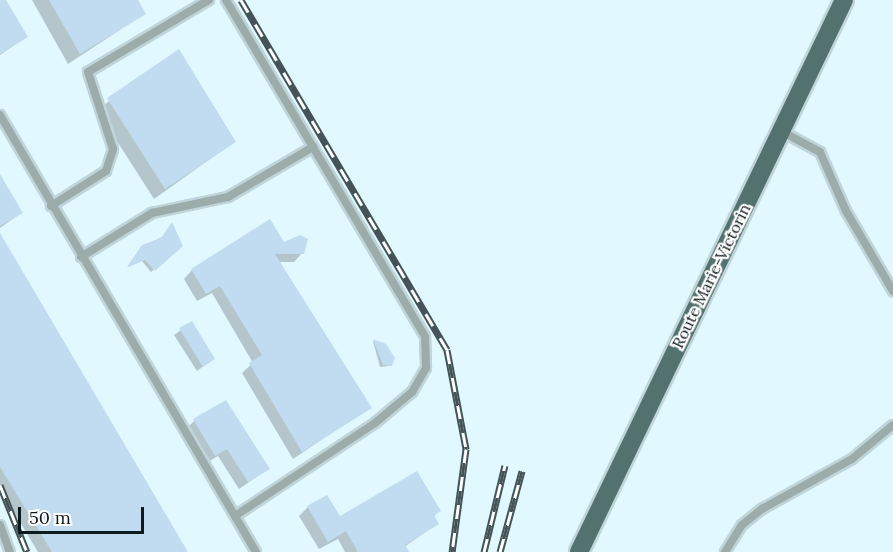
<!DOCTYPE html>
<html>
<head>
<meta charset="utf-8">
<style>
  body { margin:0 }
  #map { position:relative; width:893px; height:552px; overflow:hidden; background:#e1f8fe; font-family:Lora,serif }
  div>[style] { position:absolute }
  .shadow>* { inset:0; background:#0003 }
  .building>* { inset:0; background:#c1dcf1 }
  .roads { filter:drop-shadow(2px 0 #bfd5da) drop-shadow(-2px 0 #bfd5da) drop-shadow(0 2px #bfd5da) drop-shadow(0 -2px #bfd5da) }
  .service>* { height:8px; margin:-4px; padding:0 4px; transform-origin:4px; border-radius:4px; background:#9cacab }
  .primary>* { height:18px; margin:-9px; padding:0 9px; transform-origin:9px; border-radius:9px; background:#53716f }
  .rail>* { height:7px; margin-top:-3.5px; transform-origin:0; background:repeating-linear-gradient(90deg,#fff 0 14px,#435357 0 28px); box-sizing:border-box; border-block:2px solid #435357 }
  span { translate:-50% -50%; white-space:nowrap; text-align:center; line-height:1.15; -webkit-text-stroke:4.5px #fff; paint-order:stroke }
  .street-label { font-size:16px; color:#0d1b1e }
  .scale { position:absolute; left:18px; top:507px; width:126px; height:27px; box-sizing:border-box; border:3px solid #0d1b1e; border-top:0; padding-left:8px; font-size:18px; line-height:21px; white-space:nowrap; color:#0d1b1e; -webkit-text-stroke:4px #fff; paint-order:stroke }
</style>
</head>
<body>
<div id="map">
  <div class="shadow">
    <i style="clip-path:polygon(0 0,26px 37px,0 55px)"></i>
    <i style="clip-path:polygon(32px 0,137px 0,144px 14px,68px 64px)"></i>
    <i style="clip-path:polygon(179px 51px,234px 142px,154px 199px,97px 110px)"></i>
    <i style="clip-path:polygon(0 177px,21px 213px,0 228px)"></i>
    <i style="clip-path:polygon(0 236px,186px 552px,38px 552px,0 489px)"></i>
    <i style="clip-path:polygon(162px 237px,179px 248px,151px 272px,142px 261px,128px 267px,143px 246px)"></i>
    <i style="clip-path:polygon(283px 243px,302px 253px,294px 262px,278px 262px,370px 407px,293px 459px,242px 373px,253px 363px,212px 293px,197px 301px,184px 279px,192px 270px)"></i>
    <i style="clip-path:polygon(191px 323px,213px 359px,197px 371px,174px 335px)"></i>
    <i style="clip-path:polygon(373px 341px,384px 343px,389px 366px,380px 367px)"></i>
    <i style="clip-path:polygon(194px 421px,268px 469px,239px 489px,218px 456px,206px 463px,186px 429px)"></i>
    <i style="clip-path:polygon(308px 507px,339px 518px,439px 511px,433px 517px,437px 524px,404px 547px,407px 552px,345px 552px,338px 539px,319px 549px,299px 516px)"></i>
  </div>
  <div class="building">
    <i style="clip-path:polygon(0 0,6px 0,28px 37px,0 54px)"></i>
    <i style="clip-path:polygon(49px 0,138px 0,146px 14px,80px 54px)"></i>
    <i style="clip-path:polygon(179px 49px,236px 142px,165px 189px,107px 98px)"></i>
    <i style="clip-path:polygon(0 174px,23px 213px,0 226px)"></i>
    <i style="clip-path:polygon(270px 219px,284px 242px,300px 235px,308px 239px,304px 254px,275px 254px,372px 408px,302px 452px,249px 363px,262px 355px,220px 286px,206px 294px,191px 269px)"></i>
    <i style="clip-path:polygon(172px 222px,183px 246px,155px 271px,145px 260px,127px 267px,142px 245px,161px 238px)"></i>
    <i style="clip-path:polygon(0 233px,188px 552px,52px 552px,0 467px)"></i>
    <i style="clip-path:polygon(192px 321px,215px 359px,203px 367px,179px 328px)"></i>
    <i style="clip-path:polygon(373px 339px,386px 344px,395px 358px,392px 366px,383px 365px)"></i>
    <i style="clip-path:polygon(226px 400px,270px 469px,248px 482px,227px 449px,215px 456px,193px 419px)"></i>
    <i style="clip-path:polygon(417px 471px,441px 511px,434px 515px,439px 524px,405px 545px,409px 552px,358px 552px,346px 531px,328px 542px,307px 506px,327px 495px,340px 516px)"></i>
  </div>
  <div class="roads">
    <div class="service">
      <i style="left:226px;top:0;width:391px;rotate:59.4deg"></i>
      <i style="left:425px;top:337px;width:31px;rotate:88deg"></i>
      <i style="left:426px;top:368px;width:28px;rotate:120deg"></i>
      <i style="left:412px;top:392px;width:48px;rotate:140deg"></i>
      <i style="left:375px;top:423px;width:168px;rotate:146.4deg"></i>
      <i style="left:0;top:115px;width:506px;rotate:59.64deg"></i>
      <i style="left:781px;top:131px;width:44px;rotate:28.3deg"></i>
      <i style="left:820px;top:152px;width:64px;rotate:66.2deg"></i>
      <i style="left:846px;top:211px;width:93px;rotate:59.6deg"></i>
      <i style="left:51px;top:206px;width:65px;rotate:-32.5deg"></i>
      <i style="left:106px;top:171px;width:23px;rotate:-72deg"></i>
      <i style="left:113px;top:149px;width:81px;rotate:-108deg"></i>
      <i style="left:88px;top:72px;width:141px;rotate:-30.8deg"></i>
      <i style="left:81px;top:257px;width:84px;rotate:-31.8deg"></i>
      <i style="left:152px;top:213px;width:78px;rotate:-11.9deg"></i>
      <i style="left:228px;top:197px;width:99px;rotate:-30.5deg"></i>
      <i style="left:0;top:525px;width:29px;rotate:70deg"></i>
      <i style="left:725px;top:552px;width:32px;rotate:-58deg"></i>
      <i style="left:742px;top:525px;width:26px;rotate:-39deg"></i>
      <i style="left:762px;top:509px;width:103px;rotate:-29.1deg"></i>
      <i style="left:852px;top:459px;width:53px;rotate:-39.7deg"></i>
    </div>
    <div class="primary">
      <i style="left:579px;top:552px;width:612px;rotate:-64.36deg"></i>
    </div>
  </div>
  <div class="rail">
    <i style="left:241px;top:0;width:406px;rotate:59.5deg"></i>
    <i style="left:447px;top:350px;width:101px;rotate:79.1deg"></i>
    <i style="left:466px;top:449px;width:104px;rotate:97.7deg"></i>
    <i style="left:0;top:485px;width:72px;rotate:68.1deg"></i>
    <i style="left:484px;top:552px;width:89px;rotate:-76.4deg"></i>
    <i style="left:500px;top:552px;width:84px;rotate:-74.8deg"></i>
  </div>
  <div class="street-label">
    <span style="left:711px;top:276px;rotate:-64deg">Route Marie-Victorin</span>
  </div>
  <div class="scale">50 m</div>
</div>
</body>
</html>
